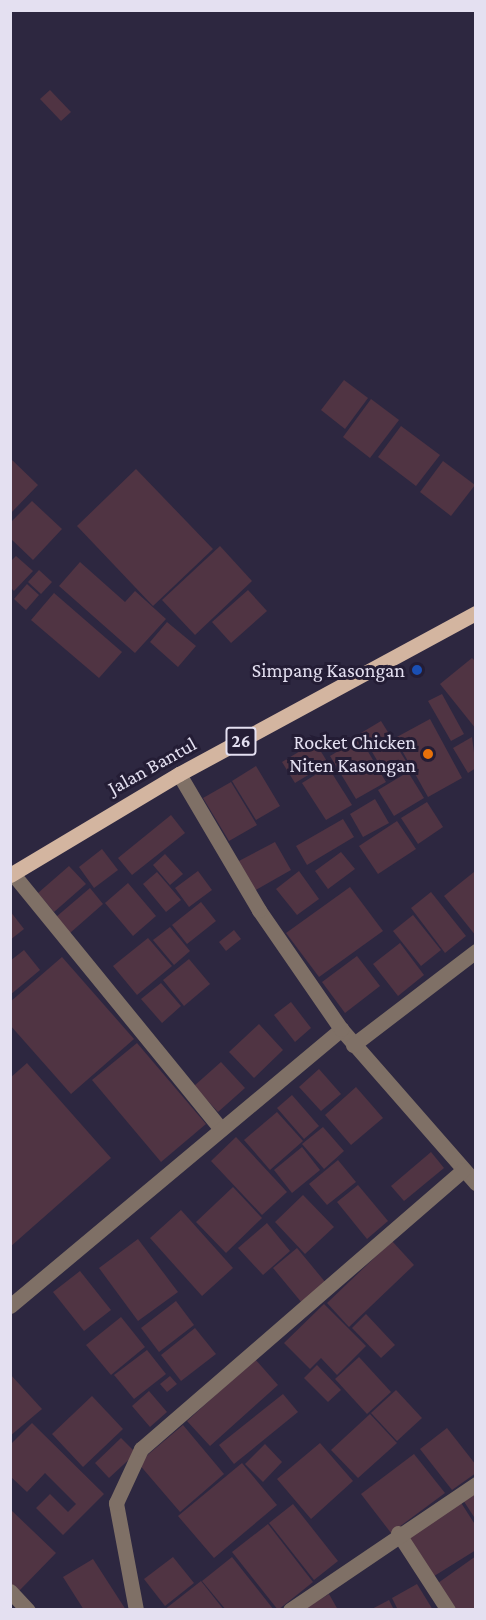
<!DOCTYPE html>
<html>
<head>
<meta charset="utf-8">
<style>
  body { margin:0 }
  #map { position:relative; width:486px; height:1620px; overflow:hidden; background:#2d2740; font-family:"Crimson Pro",serif }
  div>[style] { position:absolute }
  .building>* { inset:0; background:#503443 }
  .minor>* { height:15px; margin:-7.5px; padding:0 7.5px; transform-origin:7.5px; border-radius:7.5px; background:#7f7066 }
  .major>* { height:15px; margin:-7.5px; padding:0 7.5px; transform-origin:7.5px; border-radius:7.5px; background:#d3b5a0 }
  .dots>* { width:16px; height:16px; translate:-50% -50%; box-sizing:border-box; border:3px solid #241d35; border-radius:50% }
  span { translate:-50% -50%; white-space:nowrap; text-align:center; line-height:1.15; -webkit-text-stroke:6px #241d35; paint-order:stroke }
  .shield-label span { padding:2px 4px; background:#241d35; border:2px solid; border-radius:4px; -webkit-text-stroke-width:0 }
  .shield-label { font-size:18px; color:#e4e0f1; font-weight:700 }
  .poi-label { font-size:20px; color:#e4e0f1 }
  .right { translate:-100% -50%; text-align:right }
  .street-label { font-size:20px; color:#e4e0f1 }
  .frame { position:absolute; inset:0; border:12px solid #e4e0f1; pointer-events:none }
</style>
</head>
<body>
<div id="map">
  <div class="building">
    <i style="clip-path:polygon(50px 90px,71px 112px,61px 121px,40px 99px)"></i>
    <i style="clip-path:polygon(344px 380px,368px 398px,345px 429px,321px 410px)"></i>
    <i style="clip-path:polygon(371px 399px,399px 420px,370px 458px,343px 437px)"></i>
    <i style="clip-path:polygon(401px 426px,440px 455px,416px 486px,378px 457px)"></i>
    <i style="clip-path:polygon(10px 458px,38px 485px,10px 514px)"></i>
    <i style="clip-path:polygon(443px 461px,475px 485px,451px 516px,420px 492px)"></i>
    <i style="clip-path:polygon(136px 469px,213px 549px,153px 606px,77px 526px)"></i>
    <i style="clip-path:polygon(32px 501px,62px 529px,33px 560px,10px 538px,10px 523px)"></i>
    <i style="clip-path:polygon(220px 546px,252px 581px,195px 635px,162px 600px)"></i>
    <i style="clip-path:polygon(16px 556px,33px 571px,14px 591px,10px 587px,10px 562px)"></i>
    <i style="clip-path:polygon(80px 562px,125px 602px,135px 591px,166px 619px,135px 653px,59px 586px)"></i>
    <i style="clip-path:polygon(39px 570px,52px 582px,41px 594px,28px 582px)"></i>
    <i style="clip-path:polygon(27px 584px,39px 595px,26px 610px,14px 599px)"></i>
    <i style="clip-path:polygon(248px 590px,267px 611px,231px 643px,212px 622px)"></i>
    <i style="clip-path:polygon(54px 593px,122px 652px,99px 678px,31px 620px)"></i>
    <i style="clip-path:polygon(167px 622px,196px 646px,178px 667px,150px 642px)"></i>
    <i style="clip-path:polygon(472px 658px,476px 662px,476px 729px,440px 684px)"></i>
    <i style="clip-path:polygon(442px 694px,464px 734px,451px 741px,428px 701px)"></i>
    <i style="clip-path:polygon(430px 719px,462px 778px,428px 797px,395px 738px)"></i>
    <i style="clip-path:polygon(381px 721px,409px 766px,388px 779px,361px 733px)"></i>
    <i style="clip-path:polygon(472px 737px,476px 768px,468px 773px,453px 748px)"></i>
    <i style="clip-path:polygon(360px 738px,386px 782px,356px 799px,330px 756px)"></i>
    <i style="clip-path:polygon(315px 742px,328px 763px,295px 783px,282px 762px)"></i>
    <i style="clip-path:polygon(256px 766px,280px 806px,256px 820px,232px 781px)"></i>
    <i style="clip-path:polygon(328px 767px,352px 805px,326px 820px,302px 783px)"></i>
    <i style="clip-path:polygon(408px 772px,424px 798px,394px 816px,378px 790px)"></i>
    <i style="clip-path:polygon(231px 782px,257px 825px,229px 841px,203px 798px)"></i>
    <i style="clip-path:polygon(375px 799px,389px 823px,363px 837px,350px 814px)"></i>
    <i style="clip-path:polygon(427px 802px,443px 827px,418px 844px,401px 818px)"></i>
    <i style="clip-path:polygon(171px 815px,185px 833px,132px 875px,118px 858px)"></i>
    <i style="clip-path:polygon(343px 819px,354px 837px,307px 865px,296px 846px)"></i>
    <i style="clip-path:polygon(397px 821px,416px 849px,378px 874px,359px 846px)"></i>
    <i style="clip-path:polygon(275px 842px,291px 870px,254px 891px,237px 862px)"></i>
    <i style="clip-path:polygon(102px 849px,118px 870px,94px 888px,79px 867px)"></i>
    <i style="clip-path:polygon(341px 852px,355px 869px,328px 889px,315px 871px)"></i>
    <i style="clip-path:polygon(165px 854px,183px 874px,170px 885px,153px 865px)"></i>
    <i style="clip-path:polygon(69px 866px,86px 884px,54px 912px,38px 893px)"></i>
    <i style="clip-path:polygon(198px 871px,212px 890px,189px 907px,175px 888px)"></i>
    <i style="clip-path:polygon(299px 871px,319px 899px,297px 915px,276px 889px)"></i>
    <i style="clip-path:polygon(157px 872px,181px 900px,166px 912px,143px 884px)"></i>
    <i style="clip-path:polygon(474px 872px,476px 873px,476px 936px,444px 896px)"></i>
    <i style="clip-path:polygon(128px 883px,156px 916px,133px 936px,105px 903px)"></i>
    <i style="clip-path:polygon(350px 887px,383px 931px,319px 977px,286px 933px)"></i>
    <i style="clip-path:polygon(90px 888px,103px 904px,70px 933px,56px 917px)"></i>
    <i style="clip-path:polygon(431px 892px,466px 936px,445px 953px,411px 908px)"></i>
    <i style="clip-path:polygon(201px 902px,216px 921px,187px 944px,172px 925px)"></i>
    <i style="clip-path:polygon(10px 911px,24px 929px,10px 940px)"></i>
    <i style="clip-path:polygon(413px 915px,441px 950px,421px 966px,393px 931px)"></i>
    <i style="clip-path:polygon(170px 927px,190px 951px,174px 965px,153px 940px)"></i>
    <i style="clip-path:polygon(234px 930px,241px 939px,226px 951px,219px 942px)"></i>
    <i style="clip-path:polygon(148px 938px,172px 966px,137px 995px,113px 966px)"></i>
    <i style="clip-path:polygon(400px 943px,424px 975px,398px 996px,373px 964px)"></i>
    <i style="clip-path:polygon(24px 950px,40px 970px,10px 995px,10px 961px)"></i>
    <i style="clip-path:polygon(357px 956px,380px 986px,345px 1013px,322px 982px)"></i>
    <i style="clip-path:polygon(62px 957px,134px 1039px,71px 1094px,10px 1025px,10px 1002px)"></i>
    <i style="clip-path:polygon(189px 959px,210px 984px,184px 1006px,163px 980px)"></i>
    <i style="clip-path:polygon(161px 983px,181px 1006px,162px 1023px,141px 999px)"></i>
    <i style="clip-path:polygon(291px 1002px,311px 1028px,295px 1042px,274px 1015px)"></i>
    <i style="clip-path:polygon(259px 1024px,283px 1050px,254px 1078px,229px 1052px)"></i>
    <i style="clip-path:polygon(137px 1043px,206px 1124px,161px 1162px,92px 1080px)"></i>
    <i style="clip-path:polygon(221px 1062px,245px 1088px,218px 1112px,194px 1086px)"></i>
    <i style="clip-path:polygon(27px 1063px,111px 1158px,10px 1247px,10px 1078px)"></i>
    <i style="clip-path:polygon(319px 1069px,341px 1094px,321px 1111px,299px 1087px)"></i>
    <i style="clip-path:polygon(356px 1087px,383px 1118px,351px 1145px,325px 1115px)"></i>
    <i style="clip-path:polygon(292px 1095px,319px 1126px,304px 1139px,277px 1108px)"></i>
    <i style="clip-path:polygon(277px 1112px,303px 1141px,270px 1170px,244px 1140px)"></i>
    <i style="clip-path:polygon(323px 1127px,344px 1151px,324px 1169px,302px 1144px)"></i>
    <i style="clip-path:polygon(236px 1137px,287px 1192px,262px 1215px,211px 1161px)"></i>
    <i style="clip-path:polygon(302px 1147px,320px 1170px,292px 1193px,274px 1170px)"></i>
    <i style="clip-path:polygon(431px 1152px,444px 1168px,404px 1201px,391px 1186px)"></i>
    <i style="clip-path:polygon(338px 1160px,356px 1182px,327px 1205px,309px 1184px)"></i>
    <i style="clip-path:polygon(358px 1185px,388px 1221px,367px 1239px,337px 1202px)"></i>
    <i style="clip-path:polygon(233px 1187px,262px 1218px,226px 1253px,196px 1222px)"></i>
    <i style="clip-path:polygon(303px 1195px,334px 1227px,305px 1254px,275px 1222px)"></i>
    <i style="clip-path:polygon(181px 1210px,233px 1268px,202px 1296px,150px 1238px)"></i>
    <i style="clip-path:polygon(267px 1223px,290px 1251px,263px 1275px,238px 1248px)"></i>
    <i style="clip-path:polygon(138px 1239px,178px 1292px,138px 1321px,99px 1268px)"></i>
    <i style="clip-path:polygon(392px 1241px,414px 1265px,349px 1327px,327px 1303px)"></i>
    <i style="clip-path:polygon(297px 1248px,326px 1283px,302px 1303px,273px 1268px)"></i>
    <i style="clip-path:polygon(80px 1271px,111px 1310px,84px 1331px,53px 1292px)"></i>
    <i style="clip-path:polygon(176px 1301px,194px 1325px,159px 1352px,141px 1328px)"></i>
    <i style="clip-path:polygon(324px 1304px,366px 1346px,337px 1375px,321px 1358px,310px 1369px,284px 1343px)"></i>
    <i style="clip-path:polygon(366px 1314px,395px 1345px,381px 1358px,352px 1328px)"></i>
    <i style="clip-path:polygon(121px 1317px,145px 1347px,111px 1375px,86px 1345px)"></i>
    <i style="clip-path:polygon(195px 1328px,216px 1354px,181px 1381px,161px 1355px)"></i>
    <i style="clip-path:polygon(147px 1350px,166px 1374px,134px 1399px,114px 1375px)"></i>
    <i style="clip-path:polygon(359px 1357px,391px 1392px,367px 1414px,335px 1379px)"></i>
    <i style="clip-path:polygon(255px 1359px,278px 1385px,210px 1446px,187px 1421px)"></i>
    <i style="clip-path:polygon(317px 1365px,341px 1390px,328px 1402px,304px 1378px)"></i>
    <i style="clip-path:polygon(10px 1374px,42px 1409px,10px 1436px)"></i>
    <i style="clip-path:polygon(170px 1376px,177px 1384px,167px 1392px,160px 1384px)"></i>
    <i style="clip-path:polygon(396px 1390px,422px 1418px,397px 1441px,371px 1413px)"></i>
    <i style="clip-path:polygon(149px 1391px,167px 1412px,150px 1427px,132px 1406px)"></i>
    <i style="clip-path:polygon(283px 1394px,298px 1412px,234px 1464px,219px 1445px)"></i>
    <i style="clip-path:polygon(92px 1396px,123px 1429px,83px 1467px,52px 1434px)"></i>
    <i style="clip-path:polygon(370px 1414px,397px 1443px,358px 1478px,331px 1450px)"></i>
    <i style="clip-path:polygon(32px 1423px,104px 1494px,63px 1535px,36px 1508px,50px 1494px,68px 1512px,76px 1504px,45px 1473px,27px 1492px,10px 1476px,10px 1445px)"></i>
    <i style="clip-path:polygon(183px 1425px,224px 1474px,180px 1512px,138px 1463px)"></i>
    <i style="clip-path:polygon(447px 1428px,476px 1465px,476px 1473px,452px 1490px,420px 1449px)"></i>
    <i style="clip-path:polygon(121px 1438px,136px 1453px,109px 1478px,95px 1463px)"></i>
    <i style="clip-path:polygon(320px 1443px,353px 1481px,311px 1519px,277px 1479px)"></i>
    <i style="clip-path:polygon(265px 1444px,282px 1462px,263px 1482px,245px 1464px)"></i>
    <i style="clip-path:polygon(414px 1454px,445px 1493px,391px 1533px,361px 1494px)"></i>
    <i style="clip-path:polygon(242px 1463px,277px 1505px,214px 1558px,178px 1516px)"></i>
    <i style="clip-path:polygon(476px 1492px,476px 1520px,463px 1500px)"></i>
    <i style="clip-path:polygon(458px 1498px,476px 1526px,476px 1550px,431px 1578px,402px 1532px)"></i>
    <i style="clip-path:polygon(293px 1504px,338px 1561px,314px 1580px,269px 1523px)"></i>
    <i style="clip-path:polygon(10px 1509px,56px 1553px,19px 1591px,10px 1583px)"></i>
    <i style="clip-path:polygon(268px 1524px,313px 1582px,278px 1610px,232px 1552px)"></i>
    <i style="clip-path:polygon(476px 1556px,476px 1610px,457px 1610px,438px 1583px)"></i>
    <i style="clip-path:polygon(173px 1557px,194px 1583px,165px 1606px,144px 1579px)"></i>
    <i style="clip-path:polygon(232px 1557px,274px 1610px,226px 1610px,202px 1581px)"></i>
    <i style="clip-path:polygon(93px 1559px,126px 1610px,84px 1610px,63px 1577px)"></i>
    <i style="clip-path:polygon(201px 1581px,224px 1610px,164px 1610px)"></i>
    <i style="clip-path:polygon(417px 1584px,433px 1610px,398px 1610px,392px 1598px)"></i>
    <i style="clip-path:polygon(329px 1594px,338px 1610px,302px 1610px)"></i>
    <i style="clip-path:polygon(389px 1600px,394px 1610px,370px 1610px)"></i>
  </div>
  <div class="minor">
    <i style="left:13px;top:874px;width:328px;rotate:50.8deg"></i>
    <i style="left:341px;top:1029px;width:205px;rotate:48.8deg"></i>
    <i style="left:353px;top:1045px;width:155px;rotate:-37.4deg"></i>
    <i style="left:10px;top:1306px;width:432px;rotate:-39.9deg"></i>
    <i style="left:341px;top:1029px;width:145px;rotate:-124.6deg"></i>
    <i style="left:259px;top:910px;width:158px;rotate:-120.5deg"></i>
    <i style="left:398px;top:1533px;width:92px;rotate:57deg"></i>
    <i style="left:10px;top:1591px;width:26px;rotate:47deg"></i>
    <i style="left:136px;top:1610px;width:109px;rotate:-100.6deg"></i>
    <i style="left:116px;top:1503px;width:60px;rotate:-65.2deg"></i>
    <i style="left:141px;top:1449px;width:426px;rotate:-40.9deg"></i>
    <i style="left:290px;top:1610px;width:225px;rotate:-34.1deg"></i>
  </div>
  <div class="major">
    <i style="left:10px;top:875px;width:197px;rotate:-30.9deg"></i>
    <i style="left:179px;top:774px;width:338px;rotate:-28.5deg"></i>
  </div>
  <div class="dots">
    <i style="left:417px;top:670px;background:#1a4fb4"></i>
    <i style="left:428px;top:754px;background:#e8710a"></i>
  </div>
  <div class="shield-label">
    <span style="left:241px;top:741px">26</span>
  </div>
  <div class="poi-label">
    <span class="right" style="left:405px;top:670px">Simpang Kasongan</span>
    <span class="right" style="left:416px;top:754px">Rocket Chicken<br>Niten Kasongan</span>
  </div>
  <div class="street-label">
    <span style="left:152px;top:766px;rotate:-29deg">Jalan Bantul</span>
  </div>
  <div class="frame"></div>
</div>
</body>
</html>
